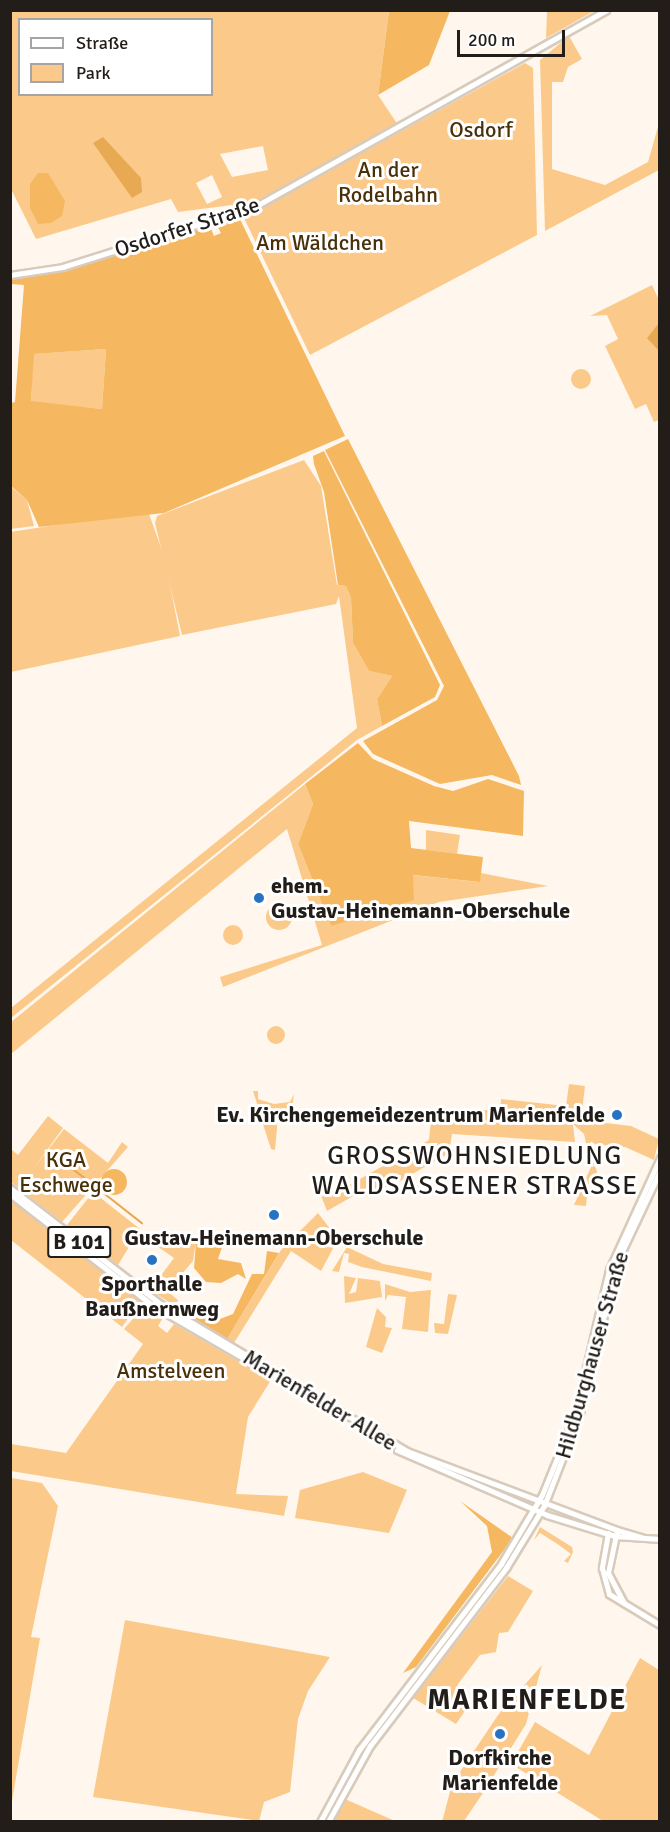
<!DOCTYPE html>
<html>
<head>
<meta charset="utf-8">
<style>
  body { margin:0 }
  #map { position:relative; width:670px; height:1832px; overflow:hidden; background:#fff7ed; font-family:Signika,sans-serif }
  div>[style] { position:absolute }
  .green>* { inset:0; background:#fbca8a }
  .round { border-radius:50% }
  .forest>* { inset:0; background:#f5b760 }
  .water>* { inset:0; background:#e7a951 }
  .stream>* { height:1.5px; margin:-0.75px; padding:0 0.75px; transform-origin:0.75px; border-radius:0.75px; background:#e7a951 }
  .roads { filter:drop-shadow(2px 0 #d8cbbb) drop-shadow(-2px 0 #d8cbbb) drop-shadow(0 2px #d8cbbb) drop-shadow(0 -2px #d8cbbb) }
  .tertiary>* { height:4.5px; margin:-2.25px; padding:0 2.25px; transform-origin:2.25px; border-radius:2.25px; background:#fff }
  .secondary>* { height:4.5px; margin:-2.25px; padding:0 2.25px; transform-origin:2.25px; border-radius:2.25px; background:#fff }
  .primary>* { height:5px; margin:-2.5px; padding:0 2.5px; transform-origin:2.5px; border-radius:2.5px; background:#fff }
  .dots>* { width:16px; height:16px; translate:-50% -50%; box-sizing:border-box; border:3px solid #fff; border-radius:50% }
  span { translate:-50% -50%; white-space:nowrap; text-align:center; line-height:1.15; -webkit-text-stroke:6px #fff; paint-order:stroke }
  .shield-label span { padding:2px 4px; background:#fff; border:2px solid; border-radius:4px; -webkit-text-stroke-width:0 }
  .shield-label { font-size:21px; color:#221d18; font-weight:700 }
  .park-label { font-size:22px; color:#493009 }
  .street-label { font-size:22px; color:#221d18 }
  .poi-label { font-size:22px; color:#221d18; font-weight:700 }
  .left { translate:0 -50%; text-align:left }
  .right { translate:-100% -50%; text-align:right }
  .quarter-label { font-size:26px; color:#221d18; letter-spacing:1.5px }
  .district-label { font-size:28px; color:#221d18; font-weight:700; letter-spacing:1.5px }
  .frame { position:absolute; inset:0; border:12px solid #221d18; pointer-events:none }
  .legend { position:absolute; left:18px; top:18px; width:195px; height:78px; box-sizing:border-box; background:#fff; border:2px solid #a7a5a3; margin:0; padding:8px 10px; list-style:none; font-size:18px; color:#221d18 }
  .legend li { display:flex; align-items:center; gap:12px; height:30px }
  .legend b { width:30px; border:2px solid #a7a5a3 }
  .scale { position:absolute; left:457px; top:30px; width:108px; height:27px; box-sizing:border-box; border:3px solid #221d18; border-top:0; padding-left:8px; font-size:18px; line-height:21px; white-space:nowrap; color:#221d18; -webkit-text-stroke:4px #fff; paint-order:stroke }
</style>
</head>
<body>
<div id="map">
  <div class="green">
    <i style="clip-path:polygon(evenodd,10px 11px,389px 11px,378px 95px,398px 125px,255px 202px,178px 212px,171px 199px,36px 239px,11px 189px,10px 11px,20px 20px,212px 20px,212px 94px,20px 94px,20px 20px,10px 11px,263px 146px,268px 170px,232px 177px,220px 154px,263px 146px,10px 11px,212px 175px,222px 197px,207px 204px,196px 183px,212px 175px)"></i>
    <i style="clip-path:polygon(547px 11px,547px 10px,594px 11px,546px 38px)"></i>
    <i style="clip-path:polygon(569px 36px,582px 59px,568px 67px,563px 82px,552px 82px,552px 169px,605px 185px,648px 162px,659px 123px,659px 170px,545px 231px,540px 60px)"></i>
    <i style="clip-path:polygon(525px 63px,533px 68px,537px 235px,310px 355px,244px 218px)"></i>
    <i style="clip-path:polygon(652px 285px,659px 300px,659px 420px,654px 422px,646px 404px,635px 409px,605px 346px,618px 339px,607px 315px,590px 316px)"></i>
    <i style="clip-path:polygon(106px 349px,102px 409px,31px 402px,33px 354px)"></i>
    <i class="round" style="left:571px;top:369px;width:20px;height:20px"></i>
    <i style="clip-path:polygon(304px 460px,321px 486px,337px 585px,346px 586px,351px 598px,353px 643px,369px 671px,392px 676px,377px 699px,382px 726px,357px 740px,11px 1018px,11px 1008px,357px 728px,339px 596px,336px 604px,182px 635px,155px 523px,157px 516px)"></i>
    <i style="clip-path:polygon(10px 486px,27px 500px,34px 526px,11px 529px)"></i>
    <i style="clip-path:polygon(148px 511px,165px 559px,180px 636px,11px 672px,10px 532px)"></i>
    <i style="clip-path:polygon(305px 784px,313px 804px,298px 844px,331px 926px,412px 875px,479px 882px,481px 873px,548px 886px,439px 902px,223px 987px,220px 977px,322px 945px,287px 829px,11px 1054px,11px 1022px)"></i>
    <i style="clip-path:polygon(426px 830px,460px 835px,457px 854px,426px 850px)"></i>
    <i class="round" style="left:266px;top:904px;width:26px;height:26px"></i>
    <i class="round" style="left:223px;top:925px;width:20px;height:20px"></i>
    <i class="round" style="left:267px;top:1026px;width:18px;height:18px"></i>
    <i style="clip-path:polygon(569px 1084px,585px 1086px,581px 1120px,631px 1126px,659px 1139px,654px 1160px,625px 1147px,592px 1144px,598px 1179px,588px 1185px,586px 1206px,574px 1205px,591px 1167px,584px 1134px,573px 1124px,575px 1142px,452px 1134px,449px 1153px,372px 1197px,355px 1195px,327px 1211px,320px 1193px,351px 1184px,429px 1140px,432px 1110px,483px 1116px,484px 1110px,500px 1111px,501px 1099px,566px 1106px)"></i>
    <i style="clip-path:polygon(253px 1091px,258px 1091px,258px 1099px,274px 1104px,290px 1102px,294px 1094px,291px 1116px,282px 1115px,282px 1109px,280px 1115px,259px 1110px)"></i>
    <i style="clip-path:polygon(260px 1115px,278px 1117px,275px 1150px,271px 1149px)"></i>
    <i style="clip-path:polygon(48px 1116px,63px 1128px,34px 1168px,64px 1129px,108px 1163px,122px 1142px,128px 1147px,62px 1222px,11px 1182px,11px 1149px,18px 1155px)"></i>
    <i style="clip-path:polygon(93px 1192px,140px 1229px,118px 1265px,67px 1225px)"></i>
    <i style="clip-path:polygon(11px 1200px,140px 1302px,122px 1327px,11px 1240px)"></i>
    <i style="clip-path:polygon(318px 1213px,338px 1239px,321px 1271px,291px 1251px,234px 1343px,227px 1339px,281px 1250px)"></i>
    <i style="clip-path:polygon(144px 1237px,196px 1242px,193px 1261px,167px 1291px,178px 1300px,175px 1306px,150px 1290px,174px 1258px)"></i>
    <i style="clip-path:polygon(347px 1247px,383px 1264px,432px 1273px,431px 1281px,362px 1267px,348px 1262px,349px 1254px,344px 1253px,339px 1272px,332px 1271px)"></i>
    <i style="clip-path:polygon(344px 1276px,356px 1278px,349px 1294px,356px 1292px,358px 1278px,380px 1281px,382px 1297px,345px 1303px)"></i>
    <i style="clip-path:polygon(385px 1284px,410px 1292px,431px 1290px,428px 1332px,402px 1329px,406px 1297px,388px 1295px,385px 1301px)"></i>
    <i style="clip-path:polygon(448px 1294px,457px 1295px,448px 1334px,435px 1333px,434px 1323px,444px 1324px)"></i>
    <i style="clip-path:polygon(145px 1305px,163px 1318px,158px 1326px,167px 1333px,174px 1324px,271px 1380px,248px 1417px,236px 1494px,288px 1496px,284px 1516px,11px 1471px,11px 1444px,66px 1453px,143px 1344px,124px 1329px)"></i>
    <i style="clip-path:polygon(377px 1308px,386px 1317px,385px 1327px,392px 1328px,382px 1353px,366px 1347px)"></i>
    <i style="clip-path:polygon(363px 1472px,407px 1490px,389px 1533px,295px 1518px,300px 1490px)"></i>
    <i style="clip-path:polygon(11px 1478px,42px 1483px,58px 1506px,31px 1637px,40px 1638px,11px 1807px)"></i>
    <i style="clip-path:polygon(540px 1527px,572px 1547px,573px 1552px,568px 1563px,564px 1561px,571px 1554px,559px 1545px,540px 1533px,534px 1540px)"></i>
    <i style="clip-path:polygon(508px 1576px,533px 1591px,508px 1632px,499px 1633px,496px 1652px,480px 1655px,458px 1684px,456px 1697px,469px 1705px,456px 1724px,413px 1698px)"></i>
    <i style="clip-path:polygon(125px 1620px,330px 1657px,308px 1691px,298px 1719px,290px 1792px,264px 1802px,259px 1821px,93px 1797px)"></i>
    <i style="clip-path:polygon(640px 1658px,659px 1670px,659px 1821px,603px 1821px,511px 1764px,535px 1722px,589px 1755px)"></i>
    <i style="clip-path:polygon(542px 1665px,526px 1724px,481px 1796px,464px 1821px,442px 1822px,452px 1784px,498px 1715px)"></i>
    <i style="clip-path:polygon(345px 1799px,395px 1821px,334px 1822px)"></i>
  </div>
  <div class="forest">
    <i style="clip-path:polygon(389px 11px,450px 11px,429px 65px,378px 95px)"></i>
    <i style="clip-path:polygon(38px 173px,48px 173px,65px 201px,62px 216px,51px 223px,38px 224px,30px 208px,30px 184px)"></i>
    <i style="clip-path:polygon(evenodd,238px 215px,345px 436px,164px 513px,39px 527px,27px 500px,11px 486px,11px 403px,15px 402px,24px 285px,11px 284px,11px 278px,56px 270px,209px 224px,214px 236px,221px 233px,215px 222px,238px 215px,106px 349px,102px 409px,31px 401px,34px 354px,106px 349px)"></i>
    <i style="clip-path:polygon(348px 439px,519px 776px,521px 785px,492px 775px,440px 784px,373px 754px,363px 741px,437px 700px,444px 686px,325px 450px)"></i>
    <i style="clip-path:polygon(324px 451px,440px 685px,435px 697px,382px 726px,377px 699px,392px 676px,369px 671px,353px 643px,351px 598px,346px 586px,338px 585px,324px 492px,314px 464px,313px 456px)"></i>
    <i style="clip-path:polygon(358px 743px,373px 759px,434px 786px,453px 791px,488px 779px,524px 791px,523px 836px,409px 821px,411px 848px,483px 857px,480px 882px,413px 875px,414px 900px,331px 926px,298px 844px,313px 804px,305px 784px)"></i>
    <i class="round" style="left:101px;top:1169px;width:26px;height:26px"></i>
    <i style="clip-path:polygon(224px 1241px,218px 1259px,241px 1263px,246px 1279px,238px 1274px,221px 1283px,206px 1282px,194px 1268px,196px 1242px)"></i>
    <i style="clip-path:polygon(267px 1251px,279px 1253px,227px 1339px,188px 1316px,199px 1312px,220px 1319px,233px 1314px,252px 1274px,264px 1274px)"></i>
    <i style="clip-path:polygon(460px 1501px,513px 1538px,416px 1667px,403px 1673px,492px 1552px,487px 1526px)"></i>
  </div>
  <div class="water">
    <i style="clip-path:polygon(103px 137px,141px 178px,142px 192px,132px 198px,93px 143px)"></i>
    <i style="clip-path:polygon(659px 323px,659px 351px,647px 338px)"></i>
  </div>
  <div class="stream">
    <i style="left:68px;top:1165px;width:29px;rotate:38deg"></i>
    <i style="left:95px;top:1186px;width:60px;rotate:38.2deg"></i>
  </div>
  <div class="roads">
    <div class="tertiary">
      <i style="left:10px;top:275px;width:54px;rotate:-8.6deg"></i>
      <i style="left:63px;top:267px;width:202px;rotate:-17.5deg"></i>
      <i style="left:256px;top:206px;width:401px;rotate:-29.2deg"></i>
    </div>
    <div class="secondary">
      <i style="left:617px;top:1530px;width:26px;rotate:16deg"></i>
      <i style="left:615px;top:1536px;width:45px;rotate:3.8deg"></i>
      <i style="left:320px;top:1822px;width:82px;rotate:-61.6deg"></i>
      <i style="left:359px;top:1750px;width:234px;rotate:-52.6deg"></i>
      <i style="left:501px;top:1564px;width:80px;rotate:-59.3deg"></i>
      <i style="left:542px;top:1495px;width:87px;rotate:-67.8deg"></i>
      <i style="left:575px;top:1414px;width:148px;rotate:-76.7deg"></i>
      <i style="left:609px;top:1270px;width:123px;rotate:-65.5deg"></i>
      <i style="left:328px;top:1822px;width:87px;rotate:-61.1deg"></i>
      <i style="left:370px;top:1746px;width:224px;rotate:-52.6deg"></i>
      <i style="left:506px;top:1568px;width:73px;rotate:-58.5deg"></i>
      <i style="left:544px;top:1506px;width:100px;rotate:-68.8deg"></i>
      <i style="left:580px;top:1413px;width:155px;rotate:-76.2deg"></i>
      <i style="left:617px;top:1262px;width:101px;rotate:-64.7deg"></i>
    </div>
    <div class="primary">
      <i style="left:10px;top:1188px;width:192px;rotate:37.6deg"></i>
      <i style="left:162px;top:1305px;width:285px;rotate:30.8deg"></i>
      <i style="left:407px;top:1451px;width:224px;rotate:20.6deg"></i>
      <i style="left:617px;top:1530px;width:44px;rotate:101.8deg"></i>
      <i style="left:608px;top:1573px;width:34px;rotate:62deg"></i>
      <i style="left:10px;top:1194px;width:180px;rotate:38deg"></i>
      <i style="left:152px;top:1305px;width:143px;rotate:30.1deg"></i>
      <i style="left:397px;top:1450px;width:163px;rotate:23.4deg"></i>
      <i style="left:547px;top:1515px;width:71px;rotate:17.2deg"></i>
      <i style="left:608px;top:1533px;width:36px;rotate:100deg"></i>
      <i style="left:602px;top:1568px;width:27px;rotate:75deg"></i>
      <i style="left:609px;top:1594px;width:60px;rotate:31.3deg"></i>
    </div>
  </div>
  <div class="dots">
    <i style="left:259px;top:898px;background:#2872c2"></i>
    <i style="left:617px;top:1115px;background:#2872c2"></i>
    <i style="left:274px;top:1215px;background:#2872c2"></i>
    <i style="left:152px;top:1260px;background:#2872c2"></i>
    <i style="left:500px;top:1734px;background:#2872c2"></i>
  </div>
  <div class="shield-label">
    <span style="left:79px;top:1242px">B 101</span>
  </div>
  <div class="park-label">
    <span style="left:481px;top:130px">Osdorf</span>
    <span style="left:388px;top:182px">An der<br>Rodelbahn</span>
    <span style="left:320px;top:243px">Am Wäldchen</span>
    <span style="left:66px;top:1172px">KGA<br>Eschwege</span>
    <span style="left:171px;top:1371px">Amstelveen</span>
  </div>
  <div class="street-label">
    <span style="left:187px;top:227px;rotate:-18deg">Osdorfer Straße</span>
    <span style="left:592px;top:1355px;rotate:-74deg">Hildburghauser Straße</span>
    <span style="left:320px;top:1400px;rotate:31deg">Marienfelder Allee</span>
  </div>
  <div class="poi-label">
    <span class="left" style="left:271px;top:898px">ehem.<br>Gustav-Heinemann-Oberschule</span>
    <span class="right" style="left:605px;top:1115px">Ev. Kirchengemeidezentrum Marienfelde</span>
    <span style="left:274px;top:1238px">Gustav-Heinemann-Oberschule</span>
    <span style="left:152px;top:1296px">Sporthalle<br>Baußnernweg</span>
    <span style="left:500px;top:1770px">Dorfkirche<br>Marienfelde</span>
  </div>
  <div class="quarter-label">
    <span style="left:475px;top:1172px">GROSSWOHNSIEDLUNG<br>WALDSASSENER STRASSE</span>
  </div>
  <div class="district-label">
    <span style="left:527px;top:1700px">MARIENFELDE</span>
  </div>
  <div class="frame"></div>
  <ul class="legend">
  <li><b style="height:8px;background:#fff"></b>Straße</li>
  <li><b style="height:16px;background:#fbca8a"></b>Park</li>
  </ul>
  <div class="scale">200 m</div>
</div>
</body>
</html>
